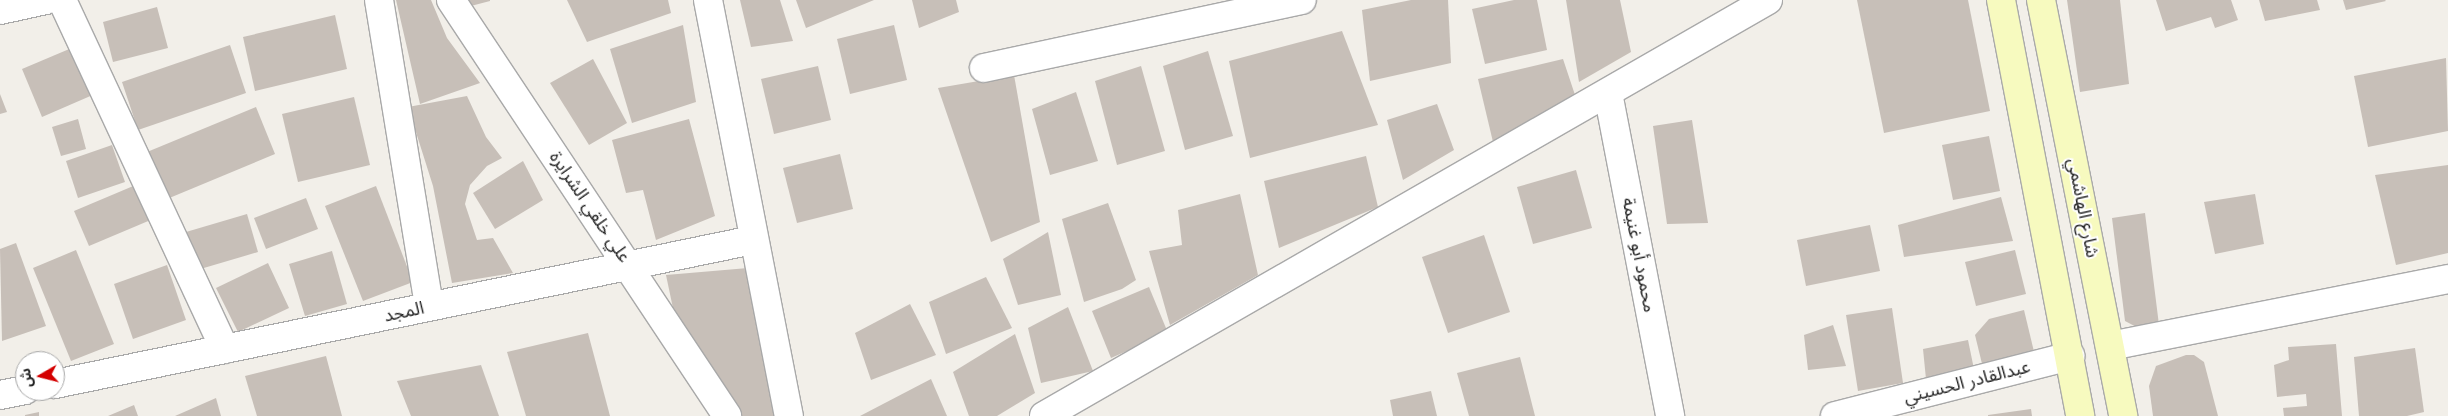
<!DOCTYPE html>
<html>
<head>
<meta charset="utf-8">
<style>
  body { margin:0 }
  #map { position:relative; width:2448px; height:416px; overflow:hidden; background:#f2efe9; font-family:Mulish,"Noto Sans Arabic",sans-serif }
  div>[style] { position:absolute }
  .building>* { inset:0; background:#c7bfb8 }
  .roads { filter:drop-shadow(1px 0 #a9a9a9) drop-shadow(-1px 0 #a9a9a9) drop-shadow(0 1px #a9a9a9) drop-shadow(0 -1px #a9a9a9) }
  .street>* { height:28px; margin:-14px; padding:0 14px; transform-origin:14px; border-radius:14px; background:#fff }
  .secondary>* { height:28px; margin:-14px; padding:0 14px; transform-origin:14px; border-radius:14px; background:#f7fabf }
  span { translate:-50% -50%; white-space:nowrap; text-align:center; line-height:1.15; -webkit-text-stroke:4px #fff; paint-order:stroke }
  .street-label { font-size:18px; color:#222 }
  .north { position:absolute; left:15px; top:351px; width:50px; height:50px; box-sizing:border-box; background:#fff; border:1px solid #a7a7a7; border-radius:50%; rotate:262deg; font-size:14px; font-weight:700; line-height:20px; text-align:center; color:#222 }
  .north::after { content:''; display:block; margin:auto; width:18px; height:22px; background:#d40000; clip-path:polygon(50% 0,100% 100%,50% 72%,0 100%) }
</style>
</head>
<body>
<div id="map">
  <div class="building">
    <i style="clip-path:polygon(396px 0,431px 0,447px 38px,480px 83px,420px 104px)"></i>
    <i style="clip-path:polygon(465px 0,490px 0,490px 1px,467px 7px)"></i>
    <i style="clip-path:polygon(567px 0,668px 0,671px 13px,587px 42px)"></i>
    <i style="clip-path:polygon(740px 0,780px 0,793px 41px,751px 47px)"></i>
    <i style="clip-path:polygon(796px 0,874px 0,806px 28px)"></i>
    <i style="clip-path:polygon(912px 0,956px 0,959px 12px,919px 28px)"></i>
    <i style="clip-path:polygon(1411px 0,1448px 0,1451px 63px,1370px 81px,1362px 10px)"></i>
    <i style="clip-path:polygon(1514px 0,1537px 0,1547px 50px,1485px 64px,1472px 9px)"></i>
    <i style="clip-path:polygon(1566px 0,1620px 0,1631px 52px,1579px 82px)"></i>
    <i style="clip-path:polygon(1857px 0,1968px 0,1990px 111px,1884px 133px)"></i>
    <i style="clip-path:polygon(2067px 0,2120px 0,2129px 84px,2080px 92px)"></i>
    <i style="clip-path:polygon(2156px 0,2231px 0,2238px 20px,2215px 28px,2211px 17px,2166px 31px)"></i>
    <i style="clip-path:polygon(2259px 0,2317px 0,2320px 10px,2265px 21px)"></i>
    <i style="clip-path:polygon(2343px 0,2385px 0,2386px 1px,2346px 10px)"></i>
    <i style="clip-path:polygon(157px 7px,168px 48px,113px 62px,103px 22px)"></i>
    <i style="clip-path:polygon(335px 15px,347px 69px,255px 91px,243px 37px)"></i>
    <i style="clip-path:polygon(683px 25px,696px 102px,632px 123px,610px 49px)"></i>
    <i style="clip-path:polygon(894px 25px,907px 80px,850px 94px,837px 39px)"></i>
    <i style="clip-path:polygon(1342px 31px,1378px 125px,1250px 158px,1229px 61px)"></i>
    <i style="clip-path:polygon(230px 45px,246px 93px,138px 130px,122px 82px)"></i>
    <i style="clip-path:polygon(74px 47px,95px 94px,42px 117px,22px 69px)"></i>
    <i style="clip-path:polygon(1208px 51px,1233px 136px,1185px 150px,1163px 66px)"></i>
    <i style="clip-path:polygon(2446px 58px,2448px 131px,2368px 147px,2354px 76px)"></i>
    <i style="clip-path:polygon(593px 59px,627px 123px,589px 145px,550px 83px)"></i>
    <i style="clip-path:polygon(1563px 59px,1575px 95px,1493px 142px,1478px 79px)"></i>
    <i style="clip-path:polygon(818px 66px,831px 120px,774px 134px,761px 79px)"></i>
    <i style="clip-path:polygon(1141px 66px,1165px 151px,1117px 165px,1095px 81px)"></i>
    <i style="clip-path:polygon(1014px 75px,1040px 222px,991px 242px,938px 88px)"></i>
    <i style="clip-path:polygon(1076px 92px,1098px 161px,1050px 175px,1032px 109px)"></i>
    <i style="clip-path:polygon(0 94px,7px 112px,0 114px)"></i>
    <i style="clip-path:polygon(467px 96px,486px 137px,502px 158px,487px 166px,470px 185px,465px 204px,477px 240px,493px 238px,513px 273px,452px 283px,433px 186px,408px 107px)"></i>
    <i style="clip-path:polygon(354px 97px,370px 165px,298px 182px,282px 114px)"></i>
    <i style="clip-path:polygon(1437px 104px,1454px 150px,1403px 180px,1387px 120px)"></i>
    <i style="clip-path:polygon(256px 107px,275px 154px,167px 199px,147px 152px)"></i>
    <i style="clip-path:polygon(78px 119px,86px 149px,61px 156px,52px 127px)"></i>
    <i style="clip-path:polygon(689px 119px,715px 216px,656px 240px,643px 190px,626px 193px,612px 140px)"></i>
    <i style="clip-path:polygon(1692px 120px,1708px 223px,1667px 224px,1653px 126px)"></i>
    <i style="clip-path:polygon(1989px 136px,2000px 191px,1953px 200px,1942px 145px)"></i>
    <i style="clip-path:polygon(112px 145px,125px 182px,78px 198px,66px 161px)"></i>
    <i style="clip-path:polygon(840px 154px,853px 209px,797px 223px,783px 168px)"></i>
    <i style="clip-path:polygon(1366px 156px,1378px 207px,1279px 248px,1264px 181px)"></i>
    <i style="clip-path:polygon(523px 161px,543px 200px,495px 229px,473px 193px)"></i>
    <i style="clip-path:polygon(2448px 165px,2448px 253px,2396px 265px,2375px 175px)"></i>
    <i style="clip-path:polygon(1576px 170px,1592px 228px,1533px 244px,1517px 187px)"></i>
    <i style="clip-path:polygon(138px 184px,153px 219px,89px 246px,74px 211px)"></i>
    <i style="clip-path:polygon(376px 186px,413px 282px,363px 301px,325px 206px)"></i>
    <i style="clip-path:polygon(1240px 194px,1258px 275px,1170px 325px,1149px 251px,1182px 245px,1178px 210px)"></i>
    <i style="clip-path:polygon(2255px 194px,2264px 244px,2215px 254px,2204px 202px)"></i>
    <i style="clip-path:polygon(2001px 197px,2013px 241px,1904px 257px,1898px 225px)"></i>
    <i style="clip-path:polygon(306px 198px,318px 229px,266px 249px,254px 218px)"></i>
    <i style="clip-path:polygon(1108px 203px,1136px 280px,1122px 289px,1084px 302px,1062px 219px)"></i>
    <i style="clip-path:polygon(2145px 213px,2159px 325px,2146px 332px,2125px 321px,2112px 218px)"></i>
    <i style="clip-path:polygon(247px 214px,258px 252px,197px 270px,186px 232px)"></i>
    <i style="clip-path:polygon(1870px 225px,1880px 271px,1806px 286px,1797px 240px)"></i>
    <i style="clip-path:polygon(1048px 232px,1061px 295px,1018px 305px,1003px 259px)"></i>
    <i style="clip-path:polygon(1484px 235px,1510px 312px,1448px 333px,1422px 257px)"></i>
    <i style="clip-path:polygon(16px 243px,46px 326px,2px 341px,0 249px)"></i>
    <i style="clip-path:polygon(76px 250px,114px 344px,71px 361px,33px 268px)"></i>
    <i style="clip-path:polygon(2015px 250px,2026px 294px,1976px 306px,1965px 262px)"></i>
    <i style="clip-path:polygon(332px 251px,347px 304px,305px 316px,289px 264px)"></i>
    <i style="clip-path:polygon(268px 263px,289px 308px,238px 332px,216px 288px)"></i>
    <i style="clip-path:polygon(167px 265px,186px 320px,133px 339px,114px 284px)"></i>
    <i style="clip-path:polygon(748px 268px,781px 416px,737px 416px,674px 313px,666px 275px)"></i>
    <i style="clip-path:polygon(986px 277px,1012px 328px,946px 354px,929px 302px)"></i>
    <i style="clip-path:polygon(1149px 287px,1168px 333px,1111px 358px,1092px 311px)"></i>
    <i style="clip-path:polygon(910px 304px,936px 355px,871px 380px,855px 333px)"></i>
    <i style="clip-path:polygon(1068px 307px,1093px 371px,1041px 383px,1028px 328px)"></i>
    <i style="clip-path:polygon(1892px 308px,1903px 383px,1858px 391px,1846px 315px)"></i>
    <i style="clip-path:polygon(2024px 310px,2036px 360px,1984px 372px,1975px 335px,1989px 319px)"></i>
    <i style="clip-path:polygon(1833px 325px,1846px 366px,1808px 370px,1804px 335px)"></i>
    <i style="clip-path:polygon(588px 333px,610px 416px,526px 416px,507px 352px)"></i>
    <i style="clip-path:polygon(1015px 334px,1035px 393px,997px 416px,969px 416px,953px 372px)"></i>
    <i style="clip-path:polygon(1968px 340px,1975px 374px,1927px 389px,1923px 349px)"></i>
    <i style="clip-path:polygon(2336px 344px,2342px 416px,2284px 416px,2283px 408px,2307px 406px,2306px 394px,2277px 397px,2274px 365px,2289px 360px,2288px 347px)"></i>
    <i style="clip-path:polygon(2415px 348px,2424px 412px,2407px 416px,2359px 416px,2354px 357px)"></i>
    <i style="clip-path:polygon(2186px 355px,2194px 355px,2204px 362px,2218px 416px,2153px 416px,2149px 386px,2156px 366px)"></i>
    <i style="clip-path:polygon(326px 356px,342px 416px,257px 416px,245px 376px)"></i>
    <i style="clip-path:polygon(1520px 357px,1535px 416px,1469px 416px,1457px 373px)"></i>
    <i style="clip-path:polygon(481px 365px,499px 416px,411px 416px,397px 381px)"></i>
    <i style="clip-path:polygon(931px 379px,947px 416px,860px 416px)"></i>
    <i style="clip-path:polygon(1431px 391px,1437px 416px,1393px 416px,1390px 400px)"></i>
    <i style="clip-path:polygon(216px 398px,221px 416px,175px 416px)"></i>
    <i style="clip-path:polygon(134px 405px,138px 416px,108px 416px)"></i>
    <i style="clip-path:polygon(2031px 409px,2032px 416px,1988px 416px,1988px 415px)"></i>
    <i style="clip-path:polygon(39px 412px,39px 416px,25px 416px,25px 415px)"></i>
  </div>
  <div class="roads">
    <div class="street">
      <i style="left:62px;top:0;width:385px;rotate:65deg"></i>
      <i style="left:379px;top:0;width:310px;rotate:80.7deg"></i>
      <i style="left:451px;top:0;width:499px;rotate:56.4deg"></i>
      <i style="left:708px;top:0;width:424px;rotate:79deg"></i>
      <i style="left:0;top:10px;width:47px;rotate:-12.3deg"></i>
      <i style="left:984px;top:68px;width:325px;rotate:-12.1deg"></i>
      <i style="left:1608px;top:93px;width:329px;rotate:79.1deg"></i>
      <i style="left:2110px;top:346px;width:345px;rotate:-11.2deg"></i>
      <i style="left:55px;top:384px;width:713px;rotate:-11.66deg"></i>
      <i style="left:0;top:395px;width:25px;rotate:-11deg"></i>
      <i style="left:1044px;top:416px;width:835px;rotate:-29.88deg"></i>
      <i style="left:1835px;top:416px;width:243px;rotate:-14.3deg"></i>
    </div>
    <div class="secondary">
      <i style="left:2001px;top:0;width:423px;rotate:79.2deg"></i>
      <i style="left:2041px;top:0;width:424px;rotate:78.8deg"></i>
    </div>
  </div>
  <div class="street-label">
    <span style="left:590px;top:207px;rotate:56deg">علي خلقي الشرايرة</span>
    <span style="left:2083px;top:208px;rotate:79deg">شارع الهاشمي</span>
    <span style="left:1639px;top:255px;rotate:79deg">محمود أبو غنيمة</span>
    <span style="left:404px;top:312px;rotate:-12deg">المجد</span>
    <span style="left:1967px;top:382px;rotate:-14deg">عبدالقادر الحسيني</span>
  </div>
  <div class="north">ش</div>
</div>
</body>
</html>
